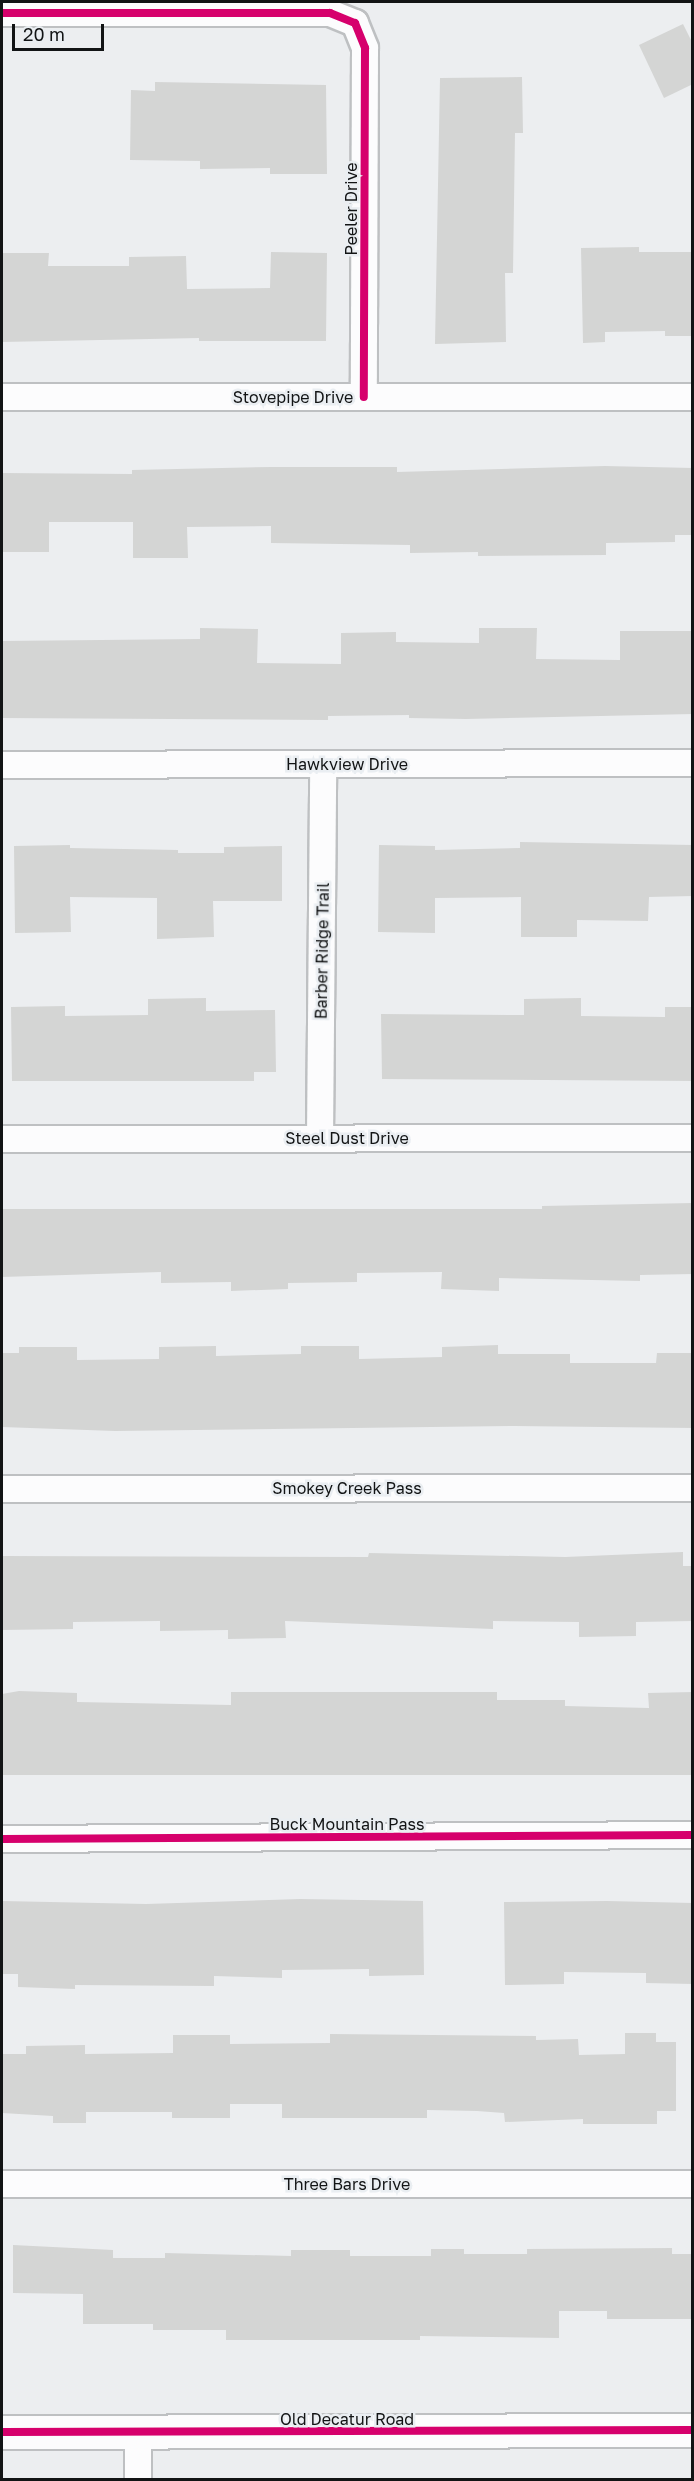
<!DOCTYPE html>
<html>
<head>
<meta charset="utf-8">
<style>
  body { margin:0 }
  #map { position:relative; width:694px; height:2481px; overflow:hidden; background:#eceef0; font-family:"Golos Text",sans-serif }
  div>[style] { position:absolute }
  .building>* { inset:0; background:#d4d5d4 }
  .roads { filter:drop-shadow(2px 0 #bec0c2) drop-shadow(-2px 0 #bec0c2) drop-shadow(0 2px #bec0c2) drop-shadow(0 -2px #bec0c2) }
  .street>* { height:26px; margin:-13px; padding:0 13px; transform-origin:13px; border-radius:13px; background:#fcfcfd }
  .secondary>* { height:33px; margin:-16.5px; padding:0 16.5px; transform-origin:16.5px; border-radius:16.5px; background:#fcfcfd }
  .cycleway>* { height:8px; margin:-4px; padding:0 4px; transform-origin:4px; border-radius:4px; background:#d6006c }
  span { translate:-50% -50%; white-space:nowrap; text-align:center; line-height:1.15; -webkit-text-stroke:5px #eaeef2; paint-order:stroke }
  .street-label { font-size:16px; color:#121415 }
  .frame { position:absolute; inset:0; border:3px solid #121415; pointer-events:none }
  .scale { position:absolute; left:12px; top:24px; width:92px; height:27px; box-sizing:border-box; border:3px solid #121415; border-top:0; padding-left:8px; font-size:18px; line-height:21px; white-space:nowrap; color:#121415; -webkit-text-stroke:4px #eaeef2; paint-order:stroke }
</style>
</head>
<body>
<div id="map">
  <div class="building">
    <i style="clip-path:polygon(683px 24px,693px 44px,693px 84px,664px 98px,639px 45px)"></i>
    <i style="clip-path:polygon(522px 77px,523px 133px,515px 133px,513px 273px,505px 273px,506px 342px,435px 344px,440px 78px)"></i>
    <i style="clip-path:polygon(155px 82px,326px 85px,327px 174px,270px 174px,270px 168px,200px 169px,200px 161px,130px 160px,131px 90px,155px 91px)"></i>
    <i style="clip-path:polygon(639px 247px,639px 252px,693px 252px,693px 336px,665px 336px,665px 331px,605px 332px,605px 342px,583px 343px,581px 248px)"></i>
    <i style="clip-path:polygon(271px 252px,327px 253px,326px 341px,199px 341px,199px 338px,2px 342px,2px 253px,49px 253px,48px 266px,129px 266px,129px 257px,186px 256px,187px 289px,270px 288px)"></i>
    <i style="clip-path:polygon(605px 466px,693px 468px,693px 535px,675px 535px,675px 542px,606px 543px,606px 555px,478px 556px,478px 552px,410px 553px,410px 545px,271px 543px,271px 526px,187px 527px,188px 558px,133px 558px,133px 522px,49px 522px,49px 552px,2px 552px,2px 473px,132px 474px,132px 470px,271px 467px,397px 467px,397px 472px)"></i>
    <i style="clip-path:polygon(200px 628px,258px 629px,257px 663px,341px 664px,341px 633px,396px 632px,396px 642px,479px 643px,479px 628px,537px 628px,536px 659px,620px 660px,620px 631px,693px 631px,693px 714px,466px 719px,409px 718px,409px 715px,328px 716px,328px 720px,2px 718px,2px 641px,200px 639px)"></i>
    <i style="clip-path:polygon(520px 842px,693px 845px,693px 896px,649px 897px,648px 921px,577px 920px,577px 937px,521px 937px,521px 897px,435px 898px,435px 933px,378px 932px,379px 845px,435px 846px,435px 850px,520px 848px)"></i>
    <i style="clip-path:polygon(70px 845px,70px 848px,178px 850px,178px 853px,224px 853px,224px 847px,282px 846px,282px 901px,213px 901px,214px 937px,157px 939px,157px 898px,70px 897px,71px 932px,15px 933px,14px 846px)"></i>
    <i style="clip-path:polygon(206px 998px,206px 1011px,275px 1010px,276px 1072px,254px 1072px,254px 1081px,12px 1081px,11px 1007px,65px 1006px,65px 1016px,148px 1015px,148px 999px)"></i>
    <i style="clip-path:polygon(581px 998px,581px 1016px,665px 1017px,665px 1007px,693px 1007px,693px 1081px,382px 1079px,381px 1014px,524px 1015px,524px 999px)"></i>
    <i style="clip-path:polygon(693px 1203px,693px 1274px,640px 1275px,640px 1281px,499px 1278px,499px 1291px,441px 1289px,442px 1272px,357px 1273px,357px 1282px,288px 1283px,288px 1289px,231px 1291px,231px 1282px,161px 1283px,161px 1272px,2px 1277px,2px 1209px,542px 1209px,542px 1206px)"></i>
    <i style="clip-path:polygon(498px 1345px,498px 1354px,570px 1354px,570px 1363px,656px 1363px,657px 1353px,693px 1353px,693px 1428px,514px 1426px,115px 1431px,2px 1427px,2px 1353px,19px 1353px,19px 1347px,77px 1347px,77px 1360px,159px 1359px,159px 1347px,216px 1346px,216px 1356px,301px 1354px,301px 1346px,359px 1346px,359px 1359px,442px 1357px,442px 1347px)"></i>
    <i style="clip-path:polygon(683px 1552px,683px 1566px,693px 1566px,693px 1621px,636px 1622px,636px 1636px,579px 1637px,579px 1622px,493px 1621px,493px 1629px,285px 1621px,286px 1638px,228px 1639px,228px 1630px,160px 1631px,160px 1621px,73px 1622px,73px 1629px,2px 1630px,2px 1556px,368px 1557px,369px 1553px,565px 1557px)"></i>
    <i style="clip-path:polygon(19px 1691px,77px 1693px,77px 1702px,231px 1705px,231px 1692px,497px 1692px,497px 1700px,565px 1700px,565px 1706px,649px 1708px,648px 1693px,693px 1692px,693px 1775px,2px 1775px,2px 1694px)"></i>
    <i style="clip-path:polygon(300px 1899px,423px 1901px,424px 1975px,369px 1976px,369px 1969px,282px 1970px,282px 1978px,214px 1976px,214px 1986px,75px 1985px,75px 1989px,18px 1987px,18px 1974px,2px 1974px,2px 1901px,146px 1904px)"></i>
    <i style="clip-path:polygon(607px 1901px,693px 1903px,693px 1984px,646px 1983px,646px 1973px,564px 1972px,564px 1984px,505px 1985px,504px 1902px)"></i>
    <i style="clip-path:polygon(625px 2033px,656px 2033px,656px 2042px,676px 2042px,676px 2111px,657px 2111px,657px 2124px,583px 2124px,583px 2119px,505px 2122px,504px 2113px,477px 2111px,427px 2110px,427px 2118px,282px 2118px,282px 2104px,230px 2104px,230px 2118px,172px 2118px,172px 2112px,86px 2112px,86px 2123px,53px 2123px,53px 2116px,2px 2113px,2px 2054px,26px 2054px,26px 2046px,85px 2045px,85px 2054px,173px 2053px,173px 2035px,230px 2035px,230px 2044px,330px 2043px,330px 2034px,536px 2036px,536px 2040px,578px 2039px,579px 2055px,625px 2054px)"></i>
    <i style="clip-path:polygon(13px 2245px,113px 2250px,113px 2258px,165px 2258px,165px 2253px,291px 2256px,291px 2250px,350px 2250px,350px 2256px,431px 2256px,431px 2249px,464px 2249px,464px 2254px,527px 2254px,527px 2249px,672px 2248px,672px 2254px,693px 2254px,693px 2319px,607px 2319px,607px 2311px,559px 2311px,559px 2338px,420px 2336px,420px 2340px,226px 2340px,226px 2330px,153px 2330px,153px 2324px,83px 2324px,83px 2294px,13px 2293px)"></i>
  </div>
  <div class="roads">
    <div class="street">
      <i style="left:2px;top:13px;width:328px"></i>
      <i style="left:330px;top:13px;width:27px;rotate:22deg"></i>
      <i style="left:355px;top:23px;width:27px;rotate:68deg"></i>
      <i style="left:365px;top:48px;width:349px;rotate:90.2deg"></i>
      <i style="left:2px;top:397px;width:690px"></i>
      <i style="left:2px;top:765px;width:690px;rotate:-0.17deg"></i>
      <i style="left:320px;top:1137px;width:373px;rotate:-89.5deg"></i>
      <i style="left:2px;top:1139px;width:690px;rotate:-0.08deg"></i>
      <i style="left:2px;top:1489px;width:690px;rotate:-0.08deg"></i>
      <i style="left:2px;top:1839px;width:690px;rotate:-0.33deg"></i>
      <i style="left:2px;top:2184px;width:690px"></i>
      <i style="left:138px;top:2432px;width:48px;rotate:90deg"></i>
    </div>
    <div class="secondary">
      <i style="left:2px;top:2432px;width:690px;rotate:-0.17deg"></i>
    </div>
  </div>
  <div class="cycleway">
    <i style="left:2px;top:13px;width:328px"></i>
    <i style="left:330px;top:13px;width:27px;rotate:22deg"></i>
    <i style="left:355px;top:23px;width:27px;rotate:68deg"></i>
    <i style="left:365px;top:48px;width:349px;rotate:90.2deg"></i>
    <i style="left:2px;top:1839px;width:690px;rotate:-0.33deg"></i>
    <i style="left:2px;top:2432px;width:690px;rotate:-0.17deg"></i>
  </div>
  <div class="street-label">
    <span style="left:351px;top:209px;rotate:-90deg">Peeler Drive</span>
    <span style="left:293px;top:397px">Stovepipe Drive</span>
    <span style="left:347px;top:764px">Hawkview Drive</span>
    <span style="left:322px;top:951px;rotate:-89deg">Barber Ridge Trail</span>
    <span style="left:347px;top:1138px">Steel Dust Drive</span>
    <span style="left:347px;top:1488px">Smokey Creek Pass</span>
    <span style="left:347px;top:1824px">Buck Mountain Pass</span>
    <span style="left:347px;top:2184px">Three Bars Drive</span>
    <span style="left:347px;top:2419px">Old Decatur Road</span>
  </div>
  <div class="frame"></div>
  <div class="scale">20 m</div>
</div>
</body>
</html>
